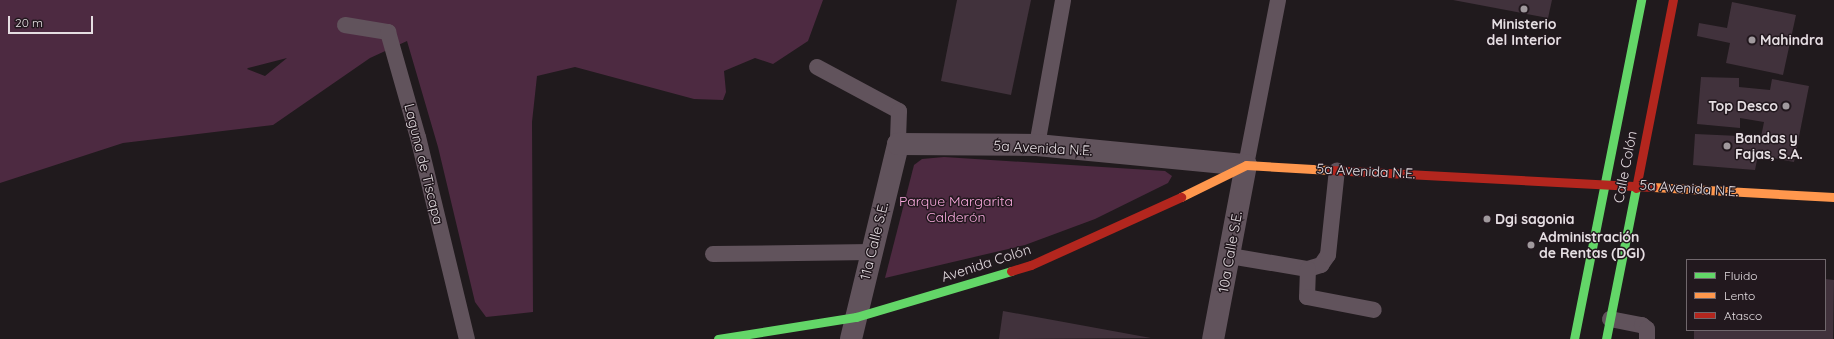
<!DOCTYPE html>
<html>
<head>
<meta charset="utf-8">
<style>
  body { margin:0 }
  #map { position:relative; width:1834px; height:339px; overflow:hidden; background:#201a1d; font-family:Quicksand,sans-serif }
  div>[style] { position:absolute }
  .green>* { inset:0; background:#4d2a41 }
  .building>* { inset:0; background:#41323c }
  .lane>* { height:16px; margin:-8px; padding:0 8px; transform-origin:8px; border-radius:8px; background:#61535c }
  .street>* { height:22px; margin:-11px; padding:0 11px; transform-origin:11px; border-radius:11px; background:#61535c }
  .fast>* { height:9px; margin:-4.5px; padding:0 4.5px; transform-origin:4.5px; border-radius:4.5px; background:#63d668 }
  .slow>* { height:9px; margin:-4.5px; padding:0 4.5px; transform-origin:4.5px; border-radius:4.5px; background:#ff974d }
  .jam>* { height:9px; margin:-4.5px; padding:0 4.5px; transform-origin:4.5px; border-radius:4.5px; background:#b3261e }
  .dots>* { width:11px; height:11px; translate:-50% -50%; box-sizing:border-box; border:2px solid #22181e; border-radius:50% }
  span { translate:-50% -50%; white-space:nowrap; text-align:center; line-height:1.15; -webkit-text-stroke:3px #22181e; paint-order:stroke }
  .poi-label { font-size:14px; color:#e5dee2; font-weight:700 }
  .left { translate:0 -50%; text-align:left }
  .right { translate:-100% -50%; text-align:right }
  .street-label { font-size:14px; color:#e5dee2 }
  .park-label { font-size:14px; color:#fbabdf }
  .legend { position:absolute; left:1686px; top:259px; width:140px; height:72px; box-sizing:border-box; background:#22181e; border:1px solid #70676c; margin:0; padding:5px 7px; list-style:none; font-size:12px; color:#e5dee2 }
  .legend li { display:flex; align-items:center; gap:8px; height:20px }
  .legend b { width:20px; border:1px solid #70676c }
  .scale { position:absolute; left:8px; top:16px; width:85px; height:18px; box-sizing:border-box; border:2px solid #e5dee2; border-top:0; padding-left:5px; font-size:12px; line-height:14px; white-space:nowrap; color:#e5dee2; -webkit-text-stroke:3px #22181e; paint-order:stroke }
</style>
</head>
<body>
<div id="map">
  <div class="green">
    <i style="clip-path:polygon(evenodd,0 0,823px 0,808px 41px,773px 64px,755px 58px,724px 71px,726px 92px,723px 100px,694px 99px,575px 67px,537px 76px,532px 122px,533px 312px,486px 317px,475px 302px,438px 147px,407px 41px,370px 58px,273px 125px,123px 143px,0 183px,0 0,287px 58px,265px 76px,247px 69px,248px 68px,287px 58px)"></i>
    <i style="clip-path:polygon(944px 157px,1165px 171px,1172px 176px,1168px 183px,1095px 219px,1025px 245px,885px 278px,914px 165px,922px 159px)"></i>
  </div>
  <div class="building">
    <i style="clip-path:polygon(957px 0,1031px 0,1011px 95px,941px 81px)"></i>
    <i style="clip-path:polygon(1453px 0,1552px 0,1548px 18px)"></i>
    <i style="clip-path:polygon(1732px 2px,1796px 15px,1783px 75px,1726px 63px,1730px 43px,1697px 36px,1699px 23px,1727px 28px)"></i>
    <i style="clip-path:polygon(1701px 77px,1739px 78px,1739px 87px,1770px 90px,1772px 79px,1809px 86px,1794px 162px,1758px 155px,1755px 170px,1693px 165px,1695px 134px,1761px 137px,1764px 122px,1740px 118px,1740px 128px,1697px 124px)"></i>
    <i style="clip-path:polygon(1825px 279px,1834px 280px,1833px 339px,1694px 339px,1694px 330px,1825px 330px)"></i>
    <i style="clip-path:polygon(1003px 311px,1151px 338px,999px 339px)"></i>
  </div>
  <div class="lane">
    <i style="left:345px;top:25px;width:44px;rotate:9.2deg"></i>
    <i style="left:388px;top:32px;width:109px;rotate:74.1deg"></i>
    <i style="left:418px;top:137px;width:208px;rotate:76.4deg"></i>
    <i style="left:817px;top:67px;width:93px;rotate:28.2deg"></i>
    <i style="left:899px;top:111px;width:33px;rotate:92deg"></i>
    <i style="left:1037px;top:145px;width:147px;rotate:-79.8deg"></i>
    <i style="left:1246px;top:165px;width:168px;rotate:-79deg"></i>
    <i style="left:713px;top:254px;width:158px;rotate:-0.7deg"></i>
    <i style="left:1230px;top:256px;width:79px;rotate:9.5deg"></i>
    <i style="left:1308px;top:269px;width:14px;rotate:-17deg"></i>
    <i style="left:1321px;top:265px;width:12px;rotate:-55deg"></i>
    <i style="left:1328px;top:255px;width:85px;rotate:-84deg"></i>
    <i style="left:1308px;top:269px;width:28px;rotate:92deg"></i>
    <i style="left:1307px;top:297px;width:68px;rotate:11deg"></i>
    <i style="left:1610px;top:319px;width:33px;rotate:11deg"></i>
    <i style="left:1642px;top:325px;width:6px;rotate:39deg"></i>
    <i style="left:1647px;top:329px;width:10px;rotate:90deg"></i>
  </div>
  <div class="street">
    <i style="left:851px;top:339px;width:201px;rotate:-76.4deg"></i>
    <i style="left:898px;top:144px;width:139px;rotate:0.4deg"></i>
    <i style="left:1037px;top:145px;width:210px;rotate:5.5deg"></i>
    <i style="left:1246px;top:165px;width:177px;rotate:100.7deg"></i>
  </div>
  <div class="fast">
    <i style="left:718px;top:339px;width:140px;rotate:-9.1deg"></i>
    <i style="left:856px;top:317px;width:162px;rotate:-16.5deg"></i>
    <i style="left:1574px;top:339px;width:346px;rotate:-78.8deg"></i>
    <i style="left:1606px;top:339px;width:154px;rotate:-78.8deg"></i>
  </div>
  <div class="slow">
    <i style="left:1653px;top:187px;width:181px;rotate:3.2deg"></i>
    <i style="left:1181px;top:197px;width:72px;rotate:-26.2deg"></i>
    <i style="left:1246px;top:165px;width:84px;rotate:3.4deg"></i>
  </div>
  <div class="jam">
    <i style="left:1330px;top:170px;width:323px;rotate:3deg"></i>
    <i style="left:1636px;top:188px;width:192px;rotate:-78.9deg"></i>
    <i style="left:1011px;top:271px;width:21px;rotate:-17deg"></i>
    <i style="left:1031px;top:265px;width:165px;rotate:-24.4deg"></i>
  </div>
  <div class="dots">
    <i style="left:1524px;top:9px;background:#a0999d"></i>
    <i style="left:1752px;top:40px;background:#a0999d"></i>
    <i style="left:1786px;top:106px;background:#a0999d"></i>
    <i style="left:1727px;top:146px;background:#a0999d"></i>
    <i style="left:1487px;top:219px;background:#a0999d"></i>
    <i style="left:1531px;top:245px;background:#a0999d"></i>
  </div>
  <div class="poi-label">
    <span style="left:1524px;top:32px">Ministerio<br>del Interior</span>
    <span class="left" style="left:1760px;top:40px">Mahindra</span>
    <span class="right" style="left:1778px;top:106px">Top Desco</span>
    <span class="left" style="left:1735px;top:146px">Bandas y<br>Fajas, S.A.</span>
    <span class="left" style="left:1495px;top:219px">Dgi sagonia</span>
    <span class="left" style="left:1539px;top:245px">Administración<br>de Rentas (DGI)</span>
  </div>
  <div class="street-label">
    <span style="left:1043px;top:148px;rotate:3deg">5a Avenida N.E.</span>
    <span style="left:424px;top:164px;rotate:76deg">Laguna de Tiscapa</span>
    <span style="left:1625px;top:167px;rotate:-79deg">Calle Colón</span>
    <span style="left:1366px;top:171px;rotate:3deg">5a Avenida N.E.</span>
    <span style="left:1689px;top:188px;rotate:4deg">5a Avenida N.E.</span>
    <span style="left:874px;top:241px;rotate:-76deg">11a Calle S.E.</span>
    <span style="left:1230px;top:252px;rotate:-80deg">10a Calle S.E.</span>
    <span style="left:986px;top:263px;rotate:-18deg">Avenida Colón</span>
  </div>
  <div class="park-label">
    <span style="left:956px;top:209px">Parque Margarita<br>Calderón</span>
  </div>
  <ul class="legend">
  <li><b style="height:5px;background:#63d668"></b>Fluido</li>
  <li><b style="height:5px;background:#ff974d"></b>Lento</li>
  <li><b style="height:5px;background:#b3261e"></b>Atasco</li>
  </ul>
  <div class="scale">20 m</div>
</div>
</body>
</html>
